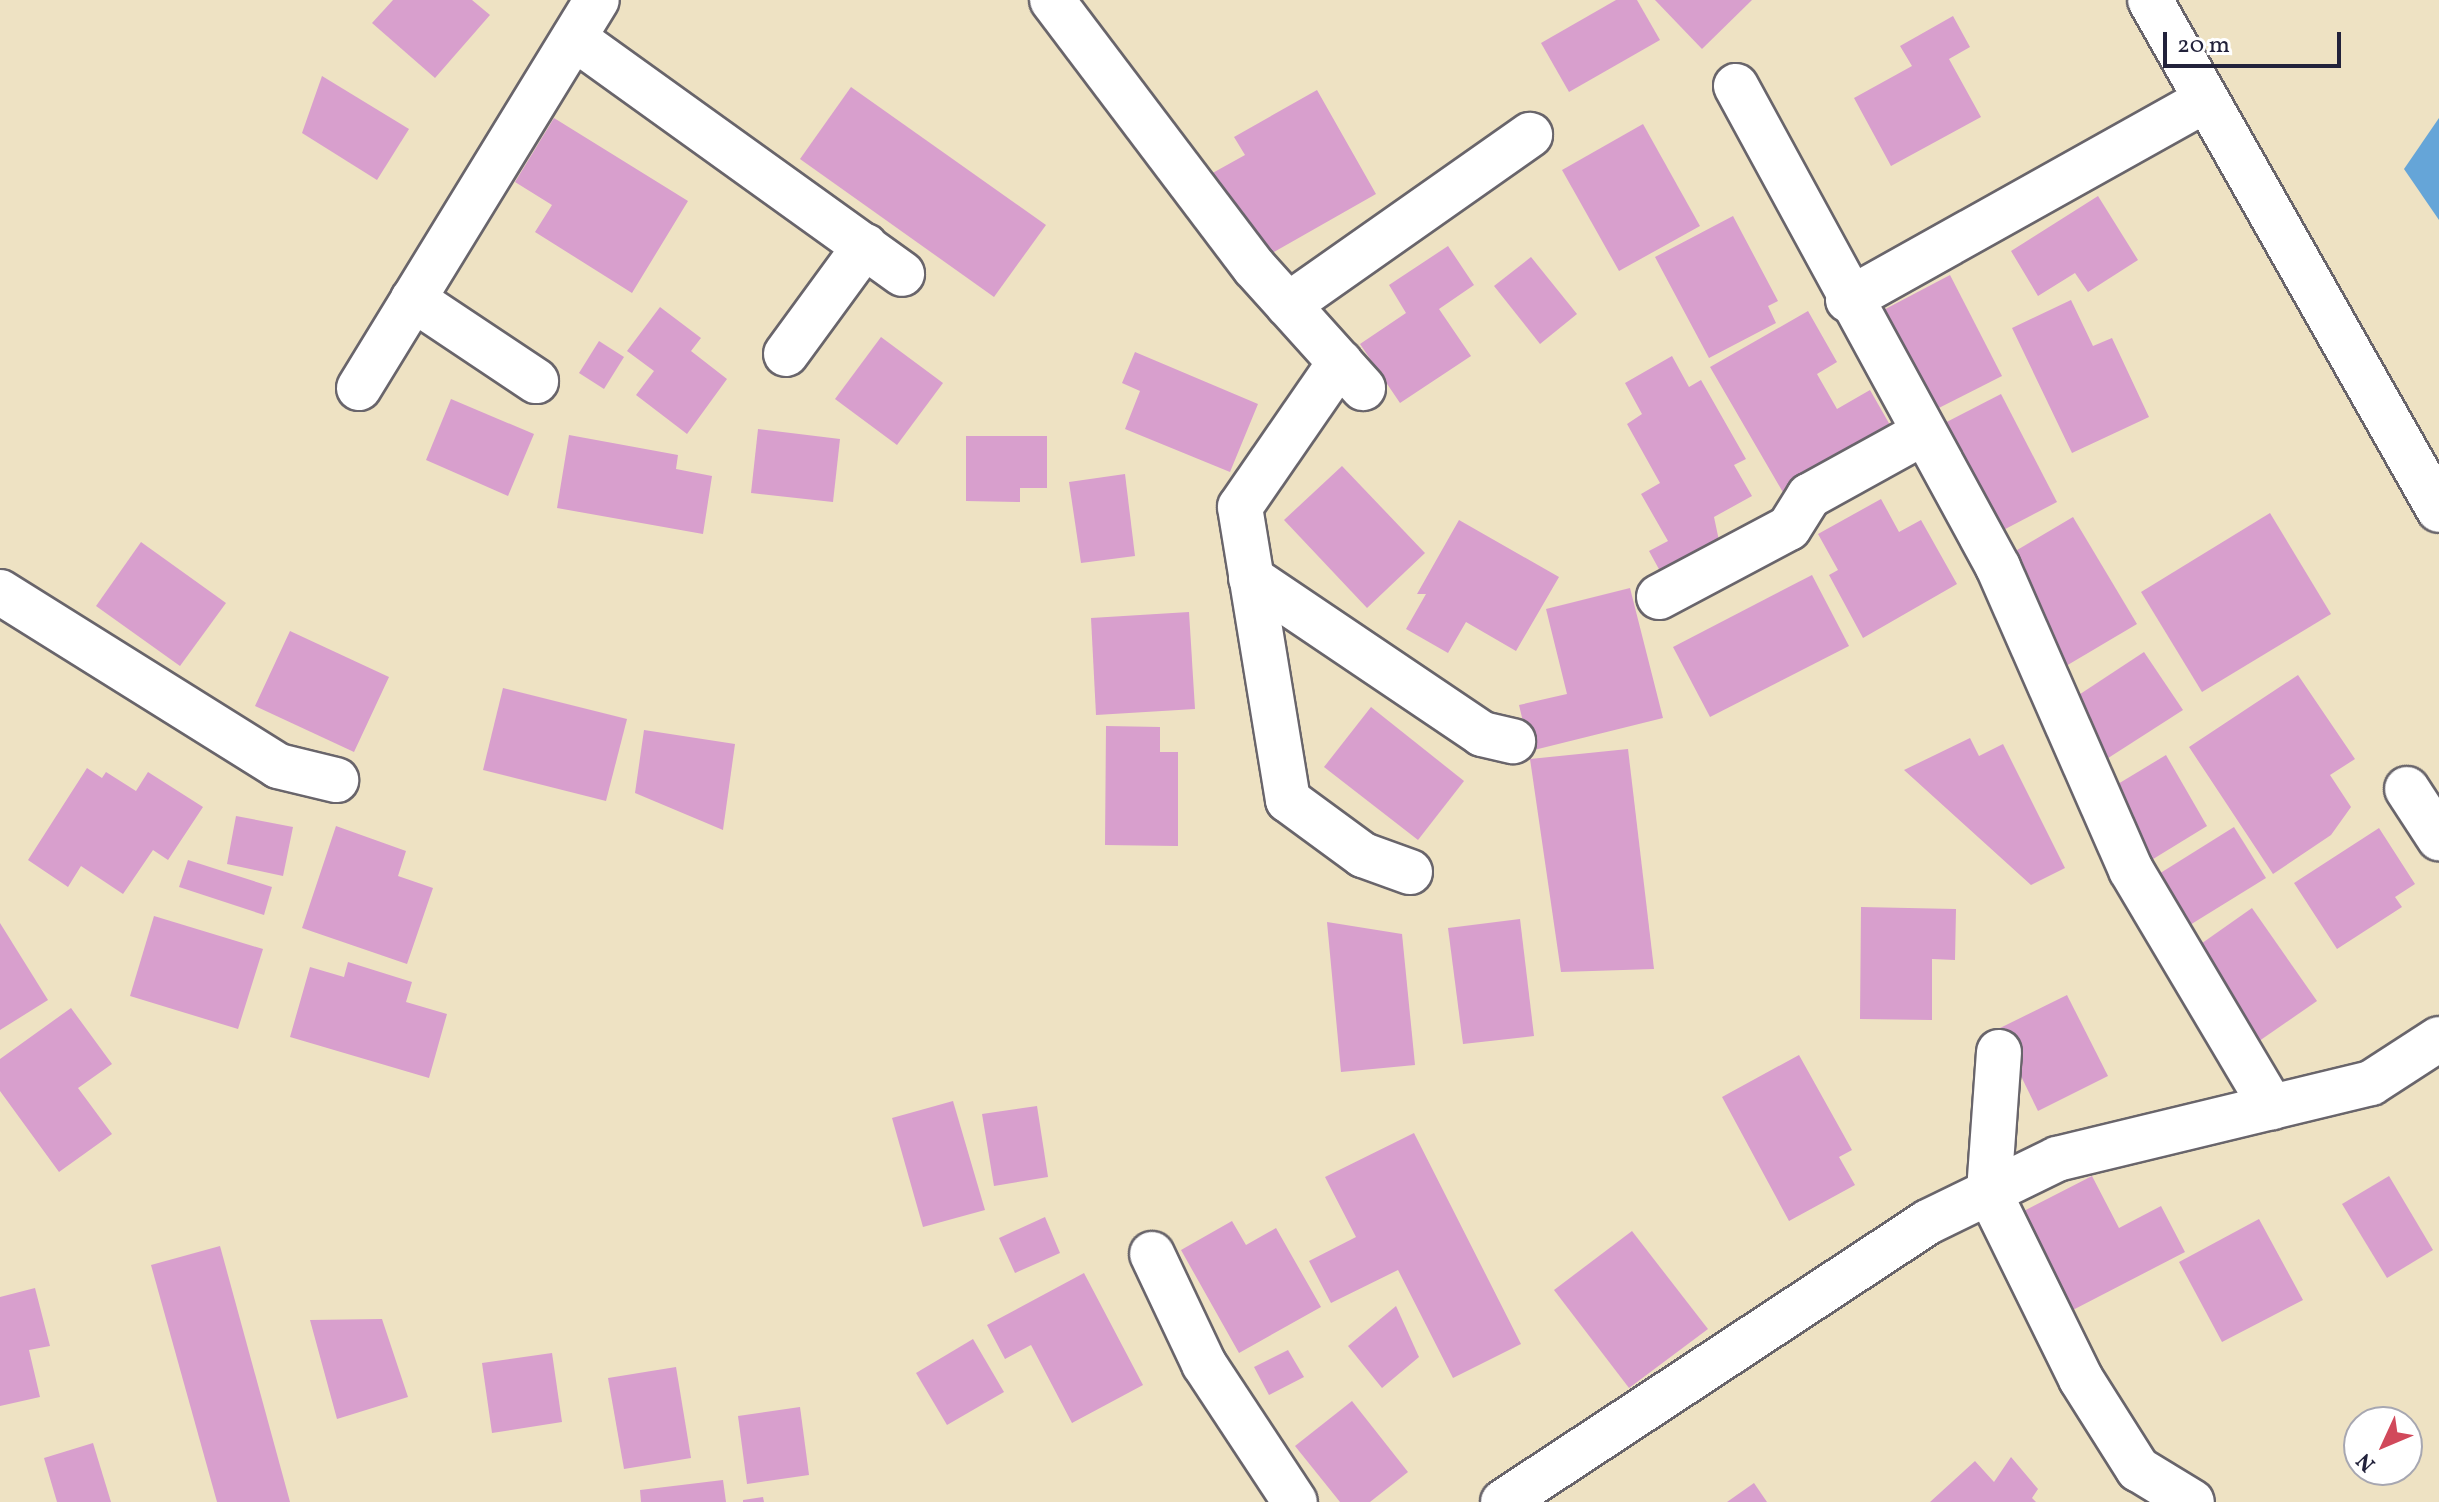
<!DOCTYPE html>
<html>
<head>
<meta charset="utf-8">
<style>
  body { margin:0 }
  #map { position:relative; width:2439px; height:1502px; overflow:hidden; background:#eee2c3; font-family:Vollkorn,serif }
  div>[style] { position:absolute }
  .water>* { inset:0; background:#65a5d8 }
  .building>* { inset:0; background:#d89fcd }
  .roads { filter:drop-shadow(2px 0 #69656b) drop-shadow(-2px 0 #69656b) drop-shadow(0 2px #69656b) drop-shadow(0 -2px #69656b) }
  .minor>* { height:44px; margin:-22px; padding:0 22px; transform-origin:22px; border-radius:22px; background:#fff }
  span { translate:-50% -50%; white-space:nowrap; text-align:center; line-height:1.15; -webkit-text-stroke:6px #fff; paint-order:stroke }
  .north { position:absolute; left:2343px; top:1406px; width:80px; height:80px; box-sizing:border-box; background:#fff; border:2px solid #a7a7b1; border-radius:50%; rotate:226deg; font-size:22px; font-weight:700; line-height:32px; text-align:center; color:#22223b }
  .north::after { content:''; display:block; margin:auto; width:28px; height:36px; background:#d1495b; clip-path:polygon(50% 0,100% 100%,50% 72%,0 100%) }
  .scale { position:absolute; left:2163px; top:32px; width:178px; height:36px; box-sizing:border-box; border:4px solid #22223b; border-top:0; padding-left:10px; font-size:24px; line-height:28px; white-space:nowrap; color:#22223b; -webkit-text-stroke:6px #fff; paint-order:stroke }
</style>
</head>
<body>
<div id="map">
  <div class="water">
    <i style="clip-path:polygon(2439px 118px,2439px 220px,2404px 169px)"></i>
  </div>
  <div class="building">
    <i style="clip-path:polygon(393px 0,472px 0,490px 15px,435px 78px,372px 23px)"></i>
    <i style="clip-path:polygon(1616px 0,1637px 0,1660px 40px,1569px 92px,1541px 43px)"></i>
    <i style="clip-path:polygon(1655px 0,1752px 0,1702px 49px)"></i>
    <i style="clip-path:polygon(1953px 16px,1970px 47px,1949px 59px,1981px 117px,1891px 166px,1854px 98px,1912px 66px,1900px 46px)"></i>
    <i style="clip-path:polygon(322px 76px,409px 129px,377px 180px,302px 133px)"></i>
    <i style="clip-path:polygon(851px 87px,1046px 225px,994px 297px,800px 159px)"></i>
    <i style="clip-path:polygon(1317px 90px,1376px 194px,1258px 261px,1209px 175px,1245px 155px,1234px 137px)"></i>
    <i style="clip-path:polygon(554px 118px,688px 201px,632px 293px,535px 232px,552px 205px,515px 182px)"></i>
    <i style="clip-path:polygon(1643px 124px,1700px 226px,1619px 271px,1562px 170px)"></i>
    <i style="clip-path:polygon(2098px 196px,2138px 260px,2088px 292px,2075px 273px,2038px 296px,2011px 251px)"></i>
    <i style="clip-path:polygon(1733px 216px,1778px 301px,1768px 306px,1776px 323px,1709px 358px,1655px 257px)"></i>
    <i style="clip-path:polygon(1448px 246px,1474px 285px,1439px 309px,1471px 356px,1400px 403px,1360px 344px,1406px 313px,1389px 285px)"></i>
    <i style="clip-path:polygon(1531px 257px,1577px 314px,1540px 344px,1494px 286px)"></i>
    <i style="clip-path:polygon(1950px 275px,2002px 376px,1925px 415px,1874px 315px)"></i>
    <i style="clip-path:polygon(2071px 300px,2093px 346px,2112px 338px,2149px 417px,2072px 453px,2012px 328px)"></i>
    <i style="clip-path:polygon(660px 307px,701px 338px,691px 351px,727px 379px,687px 434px,636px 395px,654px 371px,627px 351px)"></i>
    <i style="clip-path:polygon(1808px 311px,1837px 362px,1817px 374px,1837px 409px,1870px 390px,1894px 432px,1784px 494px,1710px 367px)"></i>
    <i style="clip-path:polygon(881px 337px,943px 383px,897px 445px,835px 399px)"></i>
    <i style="clip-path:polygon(599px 341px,624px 357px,604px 389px,579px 373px)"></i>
    <i style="clip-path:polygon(1135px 352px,1258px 404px,1230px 472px,1125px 429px,1140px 391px,1122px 383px)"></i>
    <i style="clip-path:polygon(1672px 356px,1689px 387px,1701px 380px,1746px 459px,1734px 465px,1752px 496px,1714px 517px,1721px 550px,1666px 582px,1649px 551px,1668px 541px,1641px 494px,1660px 483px,1627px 424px,1642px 414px,1625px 383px)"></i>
    <i style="clip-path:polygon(2001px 394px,2057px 502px,1990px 537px,1933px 429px)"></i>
    <i style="clip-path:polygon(451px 399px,534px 434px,508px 496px,426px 460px)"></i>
    <i style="clip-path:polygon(758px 429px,840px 439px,833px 502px,751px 493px)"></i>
    <i style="clip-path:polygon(569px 435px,678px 455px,676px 469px,712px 476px,703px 534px,557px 508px)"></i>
    <i style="clip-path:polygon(966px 436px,1047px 436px,1047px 488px,1020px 488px,1020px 502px,966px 501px)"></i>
    <i style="clip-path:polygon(1342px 466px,1425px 553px,1367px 608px,1284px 520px)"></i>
    <i style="clip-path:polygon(1125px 474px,1135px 556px,1081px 563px,1069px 482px)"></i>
    <i style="clip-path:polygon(1881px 499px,1899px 532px,1921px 520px,1957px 584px,1863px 638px,1829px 575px,1838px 570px,1818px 534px)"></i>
    <i style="clip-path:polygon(2270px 513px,2331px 614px,2202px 692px,2141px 592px)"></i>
    <i style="clip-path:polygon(2073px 517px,2137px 624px,2066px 666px,2002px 559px)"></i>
    <i style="clip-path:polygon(1459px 520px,1559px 577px,1516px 651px,1466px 622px,1448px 653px,1406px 629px,1426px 594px,1417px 594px)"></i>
    <i style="clip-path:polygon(141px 542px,226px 603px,180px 666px,96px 606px)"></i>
    <i style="clip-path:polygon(1812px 575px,1849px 646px,1710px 717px,1673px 647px)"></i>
    <i style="clip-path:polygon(1630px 588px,1663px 718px,1530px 751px,1519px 705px,1567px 694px,1546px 609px)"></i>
    <i style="clip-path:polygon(1189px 612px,1195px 709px,1096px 715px,1091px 618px)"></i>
    <i style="clip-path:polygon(290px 631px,389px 677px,354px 752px,255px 706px)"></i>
    <i style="clip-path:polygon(2144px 652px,2183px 710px,2102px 762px,2065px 704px)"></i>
    <i style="clip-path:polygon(2298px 675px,2355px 759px,2330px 775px,2351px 807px,2331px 835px,2273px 874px,2189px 747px)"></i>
    <i style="clip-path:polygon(503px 688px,627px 719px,606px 801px,483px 770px)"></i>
    <i style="clip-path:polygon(1371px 707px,1464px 781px,1418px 840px,1324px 767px)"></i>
    <i style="clip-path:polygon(1106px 726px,1160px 727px,1160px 752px,1178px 752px,1178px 846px,1105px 845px)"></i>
    <i style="clip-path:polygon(644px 730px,735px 744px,723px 830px,635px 793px)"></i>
    <i style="clip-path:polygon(1970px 738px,1979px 756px,2003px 744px,2065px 868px,2031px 885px,1904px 770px)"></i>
    <i style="clip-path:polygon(1628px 749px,1654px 969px,1561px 972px,1530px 759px)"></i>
    <i style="clip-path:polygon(2166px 755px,2207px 826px,2145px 864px,2103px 793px)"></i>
    <i style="clip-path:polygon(87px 768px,102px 778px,106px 772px,136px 791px,148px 772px,203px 807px,168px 860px,153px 850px,123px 894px,81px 866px,68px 887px,28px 860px)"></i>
    <i style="clip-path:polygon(236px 816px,293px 827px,283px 876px,227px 864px)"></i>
    <i style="clip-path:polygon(336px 826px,406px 851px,398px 876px,433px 888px,407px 964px,302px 928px)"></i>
    <i style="clip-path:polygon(2234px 827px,2266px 878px,2185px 928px,2154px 877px)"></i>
    <i style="clip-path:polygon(2379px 828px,2415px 884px,2395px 897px,2402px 907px,2337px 949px,2294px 883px)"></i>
    <i style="clip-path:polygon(188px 860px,272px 887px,264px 915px,179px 887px)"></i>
    <i style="clip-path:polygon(1861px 907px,1956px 909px,1955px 960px,1932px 959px,1932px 1020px,1860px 1019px)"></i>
    <i style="clip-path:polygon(2252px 908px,2317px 1001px,2252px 1046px,2188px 953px)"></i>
    <i style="clip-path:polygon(154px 916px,263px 949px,238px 1029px,130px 996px)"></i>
    <i style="clip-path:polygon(1520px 919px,1534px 1036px,1463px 1044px,1448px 928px)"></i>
    <i style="clip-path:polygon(1327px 922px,1402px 934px,1415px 1065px,1341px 1072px)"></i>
    <i style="clip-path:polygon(0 923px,48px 1000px,0 1030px)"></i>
    <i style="clip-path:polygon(348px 962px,412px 982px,406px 1002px,447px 1014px,429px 1078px,290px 1037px,310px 967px,344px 977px)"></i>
    <i style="clip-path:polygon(2067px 995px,2108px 1076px,2038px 1111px,1998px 1029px)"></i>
    <i style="clip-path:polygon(71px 1008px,112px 1064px,78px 1088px,112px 1134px,59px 1172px,0 1091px,0 1059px)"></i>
    <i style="clip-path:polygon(1799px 1055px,1852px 1150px,1839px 1157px,1855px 1185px,1789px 1221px,1722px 1097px)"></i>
    <i style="clip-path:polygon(953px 1101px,985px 1210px,923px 1227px,892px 1118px)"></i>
    <i style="clip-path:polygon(1037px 1106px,1048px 1177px,994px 1186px,982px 1114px)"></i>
    <i style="clip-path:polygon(1414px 1133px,1521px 1344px,1453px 1378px,1398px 1270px,1331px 1303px,1309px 1261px,1356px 1237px,1325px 1177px)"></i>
    <i style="clip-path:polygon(2092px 1176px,2119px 1228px,2161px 1206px,2185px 1252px,2069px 1312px,2018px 1214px)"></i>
    <i style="clip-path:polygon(2389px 1176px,2433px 1250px,2387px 1278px,2342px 1204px)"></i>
    <i style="clip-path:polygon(1045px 1217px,1060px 1253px,1015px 1273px,999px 1238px)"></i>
    <i style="clip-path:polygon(2259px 1219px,2303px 1300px,2222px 1342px,2179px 1262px)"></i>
    <i style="clip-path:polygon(1232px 1221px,1246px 1245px,1276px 1228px,1321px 1307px,1239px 1353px,1181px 1250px)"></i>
    <i style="clip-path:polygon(1632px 1231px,1708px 1329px,1629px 1388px,1554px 1290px)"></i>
    <i style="clip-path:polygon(220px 1246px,290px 1502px,217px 1502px,151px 1265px)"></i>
    <i style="clip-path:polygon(1084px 1273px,1143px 1385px,1072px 1423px,1031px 1345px,1005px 1359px,987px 1325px)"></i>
    <i style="clip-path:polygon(35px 1288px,50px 1346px,29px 1350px,40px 1397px,0 1406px,0 1297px)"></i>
    <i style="clip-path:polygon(1396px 1306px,1419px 1357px,1382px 1388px,1348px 1346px)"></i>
    <i style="clip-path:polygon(382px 1319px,408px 1397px,337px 1419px,310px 1320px)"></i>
    <i style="clip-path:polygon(973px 1339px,1004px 1392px,947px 1425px,916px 1373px)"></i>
    <i style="clip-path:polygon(1288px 1350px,1304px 1377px,1269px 1395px,1254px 1367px)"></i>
    <i style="clip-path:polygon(552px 1353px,562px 1422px,492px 1433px,482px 1363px)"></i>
    <i style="clip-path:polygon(676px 1367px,691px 1458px,624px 1469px,608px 1378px)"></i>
    <i style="clip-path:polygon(1352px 1401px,1408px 1472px,1370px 1502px,1340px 1502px,1295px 1446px)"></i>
    <i style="clip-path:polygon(800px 1407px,809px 1475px,747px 1484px,738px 1416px)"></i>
    <i style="clip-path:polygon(93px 1443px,111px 1502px,57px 1502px,44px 1458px)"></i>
    <i style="clip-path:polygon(2011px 1457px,2038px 1489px,2032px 1498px,2036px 1502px,1930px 1502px,1975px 1461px,1994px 1482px)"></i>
    <i style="clip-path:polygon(723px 1480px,726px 1502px,641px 1502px,640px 1490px)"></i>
    <i style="clip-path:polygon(1754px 1483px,1767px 1502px,1727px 1502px)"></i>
    <i style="clip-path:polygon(763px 1497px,764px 1502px,743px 1502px,743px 1500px)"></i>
  </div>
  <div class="roads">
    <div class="minor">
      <i style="left:1052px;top:0;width:335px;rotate:52.9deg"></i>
      <i style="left:1254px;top:267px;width:163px;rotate:48deg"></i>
      <i style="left:2150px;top:0;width:586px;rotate:60.46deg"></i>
      <i style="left:574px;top:38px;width:404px;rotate:35.7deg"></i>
      <i style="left:1736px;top:86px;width:548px;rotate:61.42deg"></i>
      <i style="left:1998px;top:567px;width:331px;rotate:66.3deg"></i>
      <i style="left:2131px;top:870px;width:276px;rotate:59.3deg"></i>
      <i style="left:413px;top:299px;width:148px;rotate:33.7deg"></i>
      <i style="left:1848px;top:300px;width:410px;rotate:-29.2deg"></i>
      <i style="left:1288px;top:305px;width:296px;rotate:-35.1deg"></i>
      <i style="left:786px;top:354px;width:134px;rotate:-53.8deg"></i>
      <i style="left:1340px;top:362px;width:176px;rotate:124.6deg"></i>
      <i style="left:1240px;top:507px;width:297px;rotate:80.7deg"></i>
      <i style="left:1288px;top:800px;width:93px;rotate:36.3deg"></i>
      <i style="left:1363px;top:855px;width:50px;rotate:19.9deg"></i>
      <i style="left:359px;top:388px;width:455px;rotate:-58.5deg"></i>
      <i style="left:1251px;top:578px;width:279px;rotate:34deg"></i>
      <i style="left:1482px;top:734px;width:32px;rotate:13deg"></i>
      <i style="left:0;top:592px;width:328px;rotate:32deg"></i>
      <i style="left:278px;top:766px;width:60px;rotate:13.6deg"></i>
      <i style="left:1659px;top:597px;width:147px;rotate:-28deg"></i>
      <i style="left:1789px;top:528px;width:38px;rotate:-58deg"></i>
      <i style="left:1809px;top:496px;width:130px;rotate:-28.9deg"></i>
      <i style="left:2407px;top:789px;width:59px;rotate:56.9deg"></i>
      <i style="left:1999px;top:1052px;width:140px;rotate:94.1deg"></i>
      <i style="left:1989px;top:1192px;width:208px;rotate:63.8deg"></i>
      <i style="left:2081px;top:1379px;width:107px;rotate:57.7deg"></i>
      <i style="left:2138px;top:1469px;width:63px;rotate:31.4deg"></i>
      <i style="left:1152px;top:1254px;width:122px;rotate:64.7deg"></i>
      <i style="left:1204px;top:1364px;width:165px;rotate:56.6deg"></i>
      <i style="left:1503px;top:1502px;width:509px;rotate:-33.38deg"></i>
      <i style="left:1928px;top:1222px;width:144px;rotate:-26deg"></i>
      <i style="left:2057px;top:1159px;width:323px;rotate:-13.6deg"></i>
      <i style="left:2371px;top:1083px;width:81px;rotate:-32.9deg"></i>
    </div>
  </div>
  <div class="north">N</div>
  <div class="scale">20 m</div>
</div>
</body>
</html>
